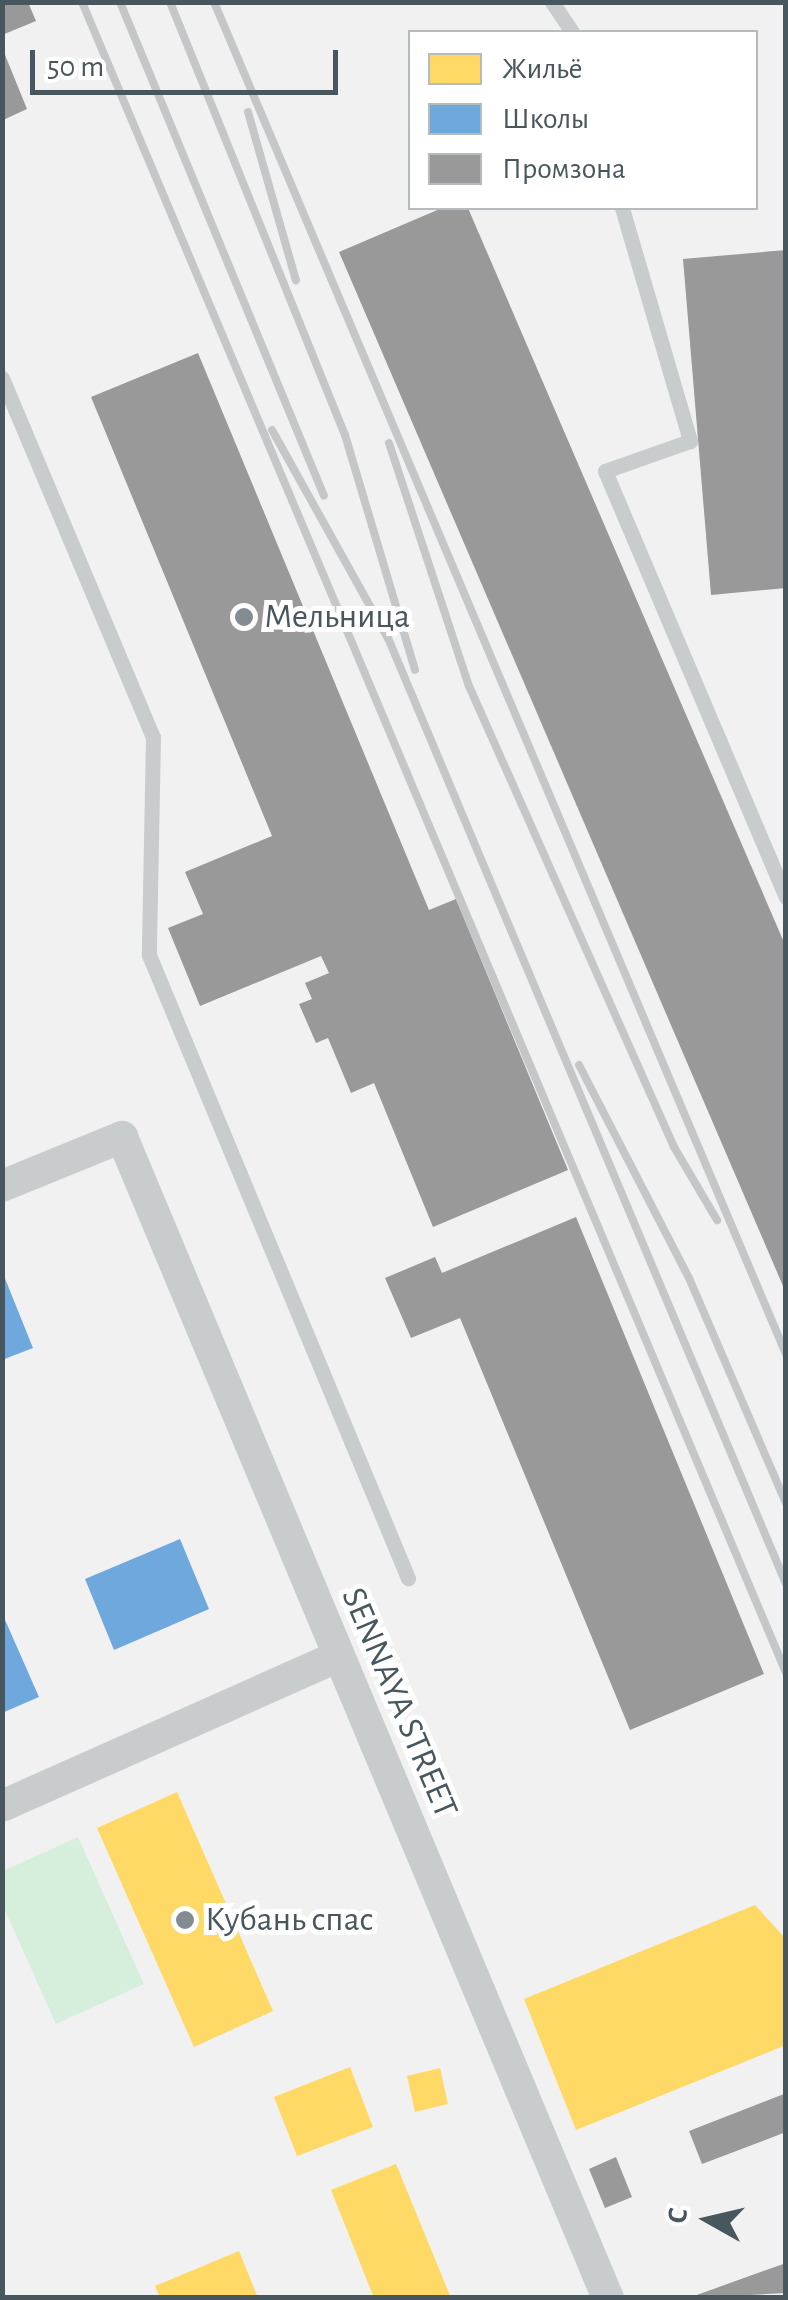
<!DOCTYPE html>
<html>
<head>
<meta charset="utf-8">
<style>
  body { margin:0 }
  #map { position:relative; width:788px; height:2300px; overflow:hidden; background:#f1f1f1; font-family:"Alegreya Sans",sans-serif }
  div>[style] { position:absolute }
  .green>* { inset:0; background:#d6efdc }
  .homes>* { inset:0; background:#ffd966 }
  .schools>* { inset:0; background:#6fa8dc }
  .industry>* { inset:0; background:#999 }
  .lane>* { height:15px; margin:-7.5px; padding:0 7.5px; transform-origin:7.5px; border-radius:7.5px; background:#c8cccd }
  .street>* { height:32px; margin:-16px; padding:0 16px; transform-origin:16px; border-radius:16px; background:#c8cccd }
  .rail>* { height:8px; margin:-4px; padding:0 4px; transform-origin:4px; border-radius:4px; background:#c4c6c8 }
  .dots>* { width:28px; height:28px; translate:-50% -50%; box-sizing:border-box; border:5px solid #fff; border-radius:50% }
  span { translate:-50% -50%; white-space:nowrap; text-align:center; line-height:1.15; -webkit-text-stroke:10px #fff; paint-order:stroke }
  .poi-label { font-size:35px; color:#48565d }
  .left { translate:0 -50%; text-align:left }
  .street-label { font-size:35px; color:#48565d }
  .frame { position:absolute; inset:0; border:5px solid #48565d; pointer-events:none }
  .legend { position:absolute; left:408px; top:30px; width:350px; height:180px; box-sizing:border-box; background:#fff; border:2px solid #b6bbbe; margin:0; padding:12px 18px; list-style:none; font-size:30px; color:#48565d }
  .legend li { display:flex; align-items:center; gap:20px; height:50px }
  .legend b { width:50px; border:2px solid #b6bbbe }
  .north { position:absolute; left:658px; top:2170px; width:100px; height:100px; -webkit-text-stroke:8px #fff; paint-order:stroke; rotate:278deg; font-size:28px; font-weight:700; line-height:40px; text-align:center; color:#48565d }
  .north::after { content:''; display:block; margin:auto; width:35px; height:45px; background:#48565d; clip-path:polygon(50% 0,100% 100%,50% 72%,0 100%) }
  .scale { position:absolute; left:30px; top:50px; width:308px; height:45px; box-sizing:border-box; border:5px solid #48565d; border-top:0; padding-left:12px; font-size:30px; line-height:35px; white-space:nowrap; color:#48565d; -webkit-text-stroke:8px #fff; paint-order:stroke }
</style>
</head>
<body>
<div id="map">
  <div class="green">
    <i style="clip-path:polygon(78px 1837px,144px 1984px,56px 2024px,3px 1906px,3px 1871px)"></i>
  </div>
  <div class="homes">
    <i style="clip-path:polygon(177px 1792px,273px 2011px,194px 2047px,97px 1828px)"></i>
    <i style="clip-path:polygon(755px 1905px,786px 1939px,786px 2045px,576px 2130px,524px 1999px)"></i>
    <i style="clip-path:polygon(350px 2067px,373px 2127px,297px 2156px,274px 2097px)"></i>
    <i style="clip-path:polygon(440px 2068px,448px 2104px,415px 2112px,407px 2076px)"></i>
    <i style="clip-path:polygon(396px 2164px,451px 2298px,374px 2298px,331px 2190px)"></i>
    <i style="clip-path:polygon(239px 2251px,258px 2298px,160px 2298px,155px 2286px)"></i>
  </div>
  <div class="schools">
    <i style="clip-path:polygon(2px 1271px,33px 1348px,2px 1360px)"></i>
    <i style="clip-path:polygon(180px 1539px,209px 1609px,114px 1650px,85px 1579px)"></i>
    <i style="clip-path:polygon(2px 1613px,39px 1697px,2px 1713px)"></i>
  </div>
  <div class="industry">
    <i style="clip-path:polygon(2px 2px,28px 2px,36px 21px,2px 35px)"></i>
    <i style="clip-path:polygon(3px 50px,27px 109px,3px 120px)"></i>
    <i style="clip-path:polygon(442px 208px,468px 208px,786px 947px,786px 1293px,339px 252px)"></i>
    <i style="clip-path:polygon(786px 250px,786px 588px,711px 595px,683px 259px)"></i>
    <i style="clip-path:polygon(198px 353px,429px 910px,456px 899px,568px 1170px,433px 1227px,374px 1083px,351px 1093px,328px 1038px,316px 1043px,299px 1004px,312px 999px,305px 983px,329px 973px,321px 956px,200px 1006px,168px 928px,203px 914px,185px 872px,272px 836px,91px 397px)"></i>
    <i style="clip-path:polygon(576px 1217px,764px 1674px,630px 1730px,460px 1318px,411px 1338px,385px 1278px,435px 1257px,442px 1273px)"></i>
    <i style="clip-path:polygon(784px 2094px,786px 2132px,702px 2164px,689px 2131px)"></i>
    <i style="clip-path:polygon(616px 2157px,632px 2197px,605px 2208px,589px 2169px)"></i>
    <i style="clip-path:polygon(786px 2263px,786px 2293px,691px 2298px,691px 2297px)"></i>
  </div>
  <div class="lane">
    <i style="left:552px;top:2px;width:36px;rotate:56deg"></i>
    <i style="left:622px;top:208px;width:243px;rotate:73.7deg"></i>
    <i style="left:690px;top:441px;width:90px;rotate:160.6deg"></i>
    <i style="left:605px;top:471px;width:463px;rotate:67deg"></i>
    <i style="left:2px;top:378px;width:389px;rotate:67.2deg"></i>
    <i style="left:153px;top:737px;width:218px;rotate:91.1deg"></i>
    <i style="left:149px;top:955px;width:675px;rotate:67.43deg"></i>
  </div>
  <div class="street">
    <i style="left:2px;top:1186px;width:130px;rotate:-22.2deg"></i>
    <i style="left:122px;top:1137px;width:1259px;rotate:67.29deg"></i>
    <i style="left:2px;top:1806px;width:364px;rotate:-24deg"></i>
  </div>
  <div class="rail">
    <i style="left:82px;top:2px;width:1813px;rotate:67.15deg"></i>
    <i style="left:120px;top:2px;width:534px;rotate:67.56deg"></i>
    <i style="left:170px;top:2px;width:467px;rotate:68deg"></i>
    <i style="left:345px;top:435px;width:245px;rotate:73.4deg"></i>
    <i style="left:214px;top:2px;width:1468px;rotate:67.07deg"></i>
    <i style="left:248px;top:112px;width:175px;rotate:74.1deg"></i>
    <i style="left:272px;top:430px;width:238px;rotate:60.9deg"></i>
    <i style="left:388px;top:638px;width:1026px;rotate:67.18deg"></i>
    <i style="left:389px;top:443px;width:256px;rotate:71.8deg"></i>
    <i style="left:469px;top:686px;width:505px;rotate:66.03deg"></i>
    <i style="left:674px;top:1147px;width:85px;rotate:59.5deg"></i>
    <i style="left:579px;top:1065px;width:240px;rotate:62.7deg"></i>
    <i style="left:689px;top:1278px;width:245px;rotate:66.7deg"></i>
  </div>
  <div class="dots">
    <i style="left:244px;top:617px;background:#838c91"></i>
    <i style="left:185px;top:1920px;background:#838c91"></i>
  </div>
  <div class="poi-label">
    <span class="left" style="left:264px;top:617px">Мельница</span>
    <span class="left" style="left:205px;top:1920px">Кубань спас</span>
  </div>
  <div class="street-label">
    <span style="left:399px;top:1703px;rotate:67deg">SENNAYA STREET</span>
  </div>
  <div class="frame"></div>
  <ul class="legend">
  <li><b style="height:28px;background:#ffd966"></b>Жильё</li>
  <li><b style="height:28px;background:#6fa8dc"></b>Школы</li>
  <li><b style="height:28px;background:#999"></b>Промзона</li>
  </ul>
  <div class="north">С</div>
  <div class="scale">50 m</div>
</div>
</body>
</html>
